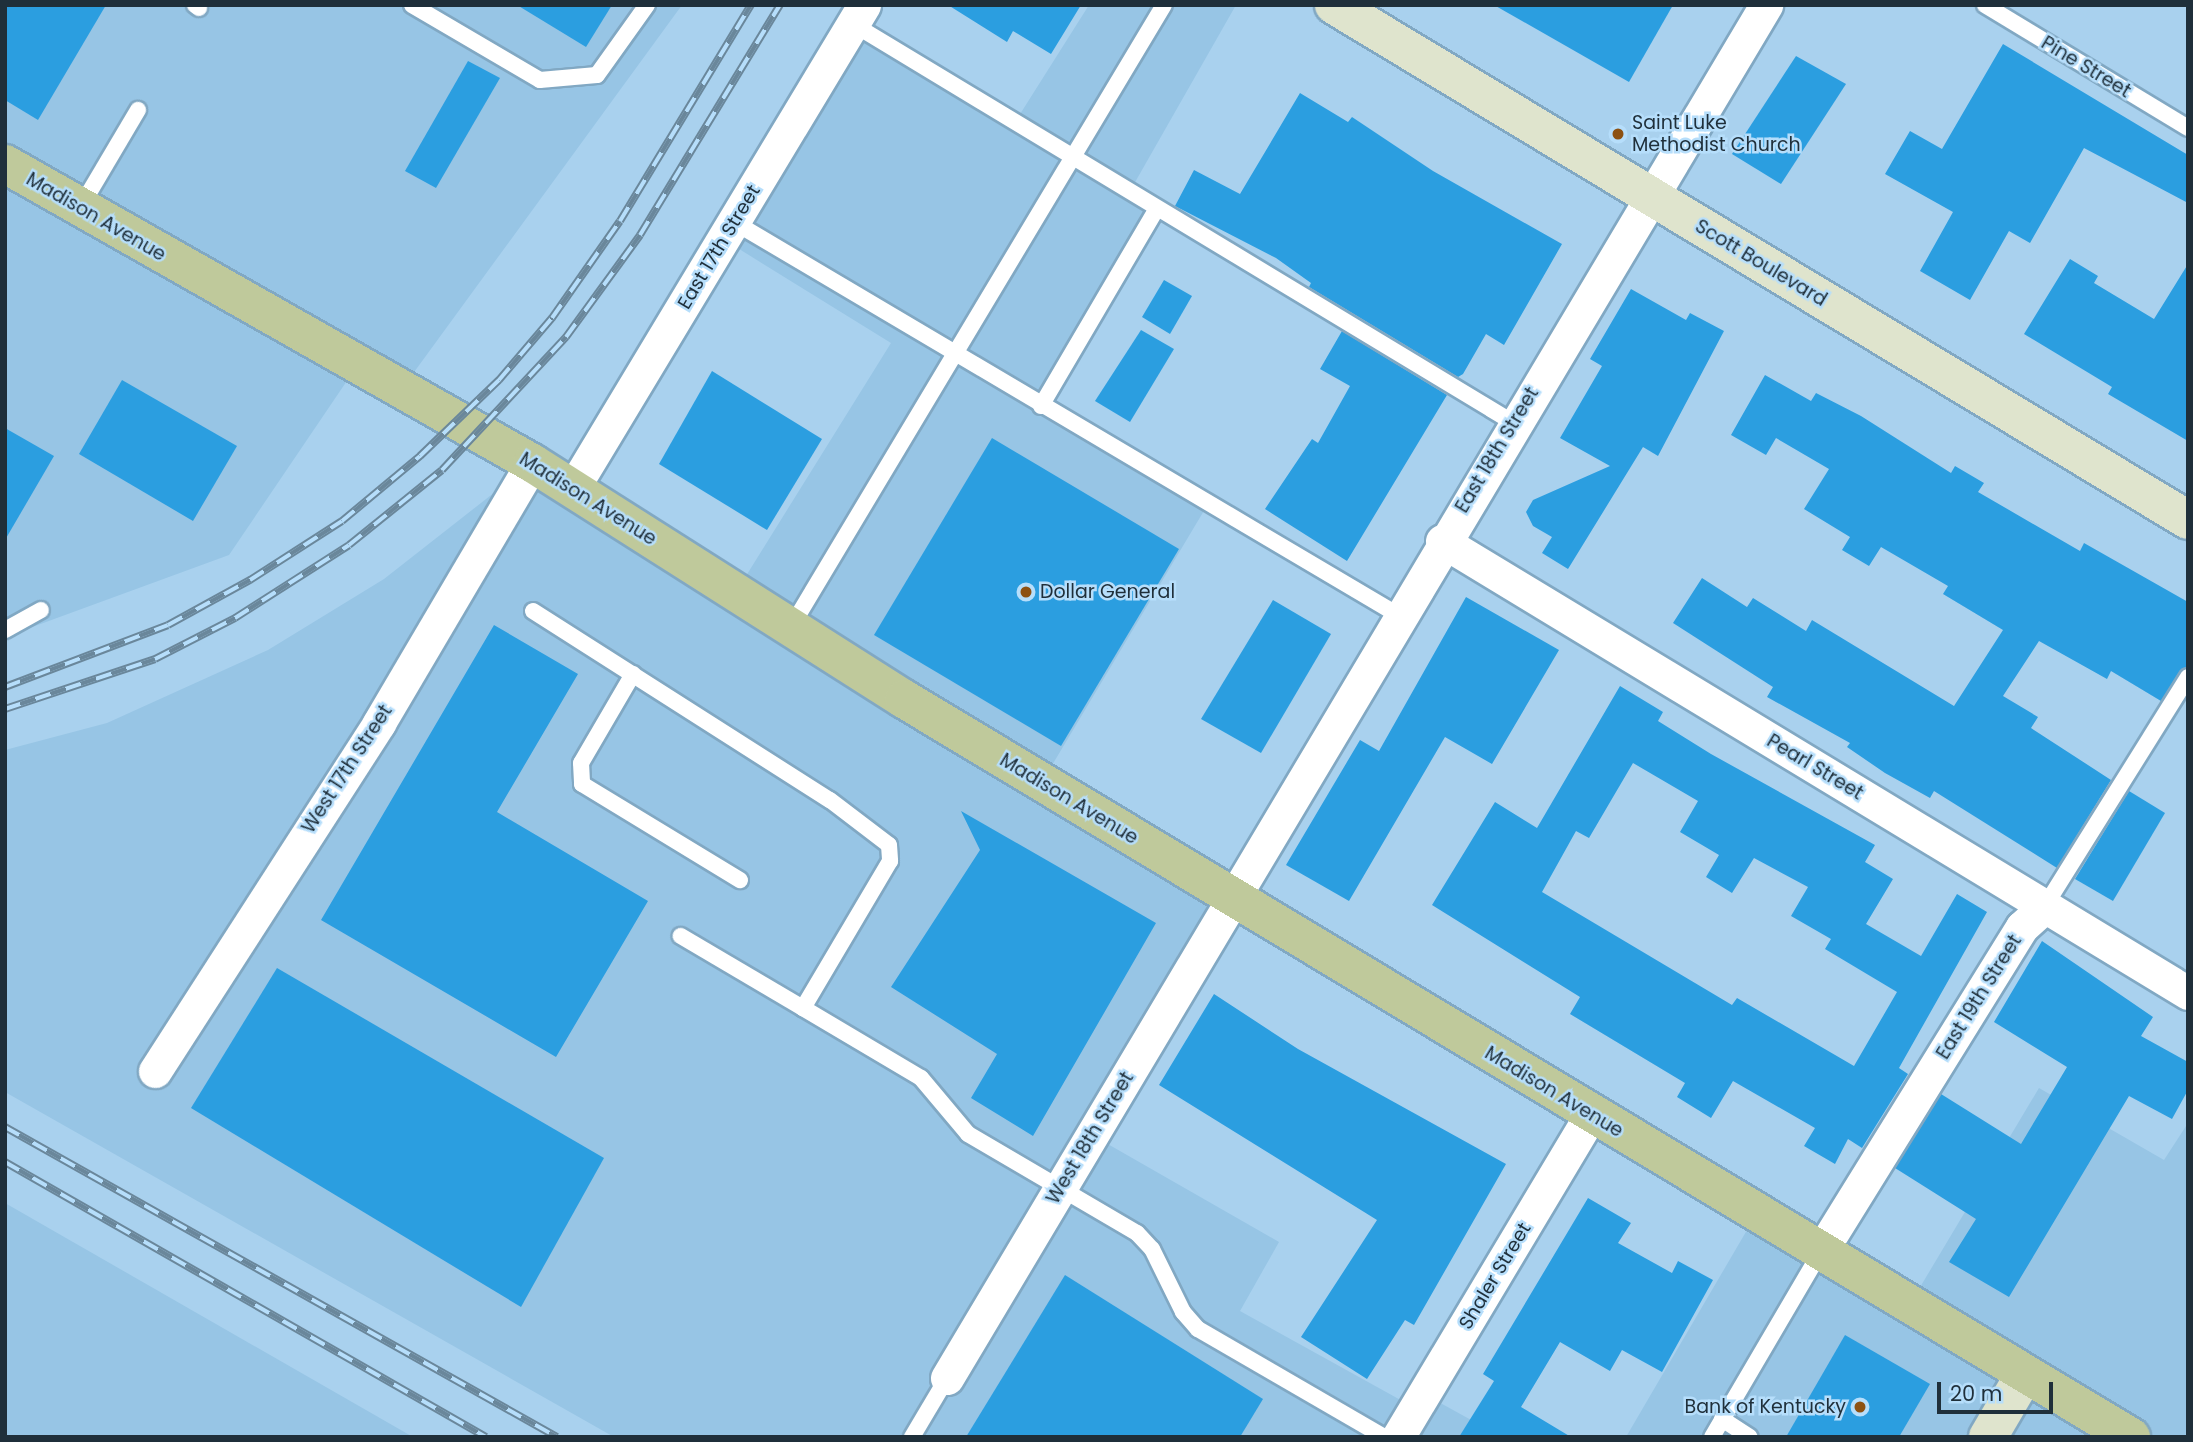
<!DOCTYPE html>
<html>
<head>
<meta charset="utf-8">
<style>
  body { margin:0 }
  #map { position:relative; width:2193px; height:1442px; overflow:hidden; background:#a9d1ee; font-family:Poppins,sans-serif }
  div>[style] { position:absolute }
  .built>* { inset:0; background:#97c5e5 }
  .building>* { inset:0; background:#2b9ee0 }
  .roads { filter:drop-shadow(2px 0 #81a8c3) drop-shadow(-2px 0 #81a8c3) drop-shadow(0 2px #81a8c3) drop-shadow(0 -2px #81a8c3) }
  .lane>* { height:16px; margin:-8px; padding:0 8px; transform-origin:8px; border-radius:8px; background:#fff }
  .street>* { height:33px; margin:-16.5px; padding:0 16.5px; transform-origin:16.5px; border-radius:16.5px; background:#fff }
  .secondary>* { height:38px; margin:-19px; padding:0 19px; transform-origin:19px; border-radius:19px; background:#dfe4cd }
  .primary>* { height:38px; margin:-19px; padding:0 19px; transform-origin:19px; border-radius:19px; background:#bfc99b }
  .rail>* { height:8px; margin-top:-4px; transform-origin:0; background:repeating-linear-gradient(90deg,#b6defb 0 16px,#6a879b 0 32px); box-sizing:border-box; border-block:2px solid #6a879b }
  .dots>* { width:19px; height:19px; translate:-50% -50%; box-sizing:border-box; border:4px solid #b6defb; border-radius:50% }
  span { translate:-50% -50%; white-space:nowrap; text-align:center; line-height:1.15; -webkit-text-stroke:5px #b6defb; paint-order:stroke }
  .street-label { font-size:19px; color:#1f2f3a }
  .poi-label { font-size:19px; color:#1f2f3a }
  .left { translate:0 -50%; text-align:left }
  .right { translate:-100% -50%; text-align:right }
  .frame { position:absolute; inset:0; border:7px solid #1f2f3a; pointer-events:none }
  .scale { position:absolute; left:1937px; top:1382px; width:116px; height:32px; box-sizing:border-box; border:4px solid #1f2f3a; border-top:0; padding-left:9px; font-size:21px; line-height:24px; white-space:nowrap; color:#1f2f3a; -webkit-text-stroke:5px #b6defb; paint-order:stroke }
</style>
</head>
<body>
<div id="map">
  <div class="built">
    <i style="clip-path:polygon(5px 5px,682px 5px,401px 390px,357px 366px,229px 555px,5px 637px)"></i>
    <i style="clip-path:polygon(1089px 5px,1236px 5px,1130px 191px,1157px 208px,1042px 406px,1208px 504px,1042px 782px,1234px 898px,1092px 1135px,1279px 1242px,1240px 1311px,1415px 1408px,1424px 1394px,1502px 1437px,614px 1437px,5px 1092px,5px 750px,107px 723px,268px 650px,384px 579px,532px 463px,736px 592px,891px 343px,723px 239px,853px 24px,1015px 122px)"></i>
    <i style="clip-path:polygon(2039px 1088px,2164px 1160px,2188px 1123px,2188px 1437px,1626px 1437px,1757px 1213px,1910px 1304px)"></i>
    <i style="clip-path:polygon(5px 1203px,413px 1437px,5px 1437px)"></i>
  </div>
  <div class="building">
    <i style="clip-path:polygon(5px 5px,106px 5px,38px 120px,5px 100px)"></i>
    <i style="clip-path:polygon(517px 5px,612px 5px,586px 47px)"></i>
    <i style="clip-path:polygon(948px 5px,1081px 5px,1051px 54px,1013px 31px,1007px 42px)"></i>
    <i style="clip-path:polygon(1494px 5px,1673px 5px,1629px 82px)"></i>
    <i style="clip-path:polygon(2003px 44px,2188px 155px,2188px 203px,2084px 148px,2030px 243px,2009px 231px,1970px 300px,1920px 271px,1953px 212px,1885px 174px,1910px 131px,1942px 149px)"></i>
    <i style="clip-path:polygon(1796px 56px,1846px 84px,1781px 184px,1732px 154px)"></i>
    <i style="clip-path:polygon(468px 61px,500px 78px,436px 188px,405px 171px)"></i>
    <i style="clip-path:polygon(1300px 93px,1348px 122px,1352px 117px,1433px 171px,1562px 244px,1504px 345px,1486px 334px,1463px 374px,1458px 377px,1309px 287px,1311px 283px,1276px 258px,1175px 206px,1194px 170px,1240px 194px)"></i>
    <i style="clip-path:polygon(2070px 259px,2098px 276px,2094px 283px,2154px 319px,2188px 264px,2188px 441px,2108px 394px,2112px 387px,2024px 334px)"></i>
    <i style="clip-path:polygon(1164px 280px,1192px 296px,1170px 334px,1142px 317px)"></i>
    <i style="clip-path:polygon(1631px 289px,1686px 320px,1690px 313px,1724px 331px,1658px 456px,1643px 447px,1568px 569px,1542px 553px,1552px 537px,1533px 526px,1526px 512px,1533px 500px,1610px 466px,1560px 438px,1602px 366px,1590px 359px)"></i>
    <i style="clip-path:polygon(1141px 330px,1174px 349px,1130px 422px,1095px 401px)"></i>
    <i style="clip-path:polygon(1342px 331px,1447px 395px,1347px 561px,1265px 509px,1312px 439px,1318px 443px,1350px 386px,1320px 369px)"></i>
    <i style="clip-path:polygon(712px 371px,822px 439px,767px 530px,659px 464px)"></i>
    <i style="clip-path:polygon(1765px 375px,1811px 401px,1816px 393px,1861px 416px,1951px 473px,1955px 466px,1984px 483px,1978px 492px,2080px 551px,2084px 543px,2188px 602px,2188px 667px,2161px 701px,2111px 671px,2107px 679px,2039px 641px,2003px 696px,2038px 717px,2031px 728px,2111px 780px,2057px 868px,1934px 791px,1930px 798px,1885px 773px,1847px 747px,1850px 743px,1767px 697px,1773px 687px,1673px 623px,1702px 578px,1747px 607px,1753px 598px,1806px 631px,1812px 620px,1954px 706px,2003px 630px,1943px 594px,1948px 586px,1881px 547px,1869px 566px,1842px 550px,1850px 537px,1804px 509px,1829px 469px,1776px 438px,1766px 455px,1731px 435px)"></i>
    <i style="clip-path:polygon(122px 380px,237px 446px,193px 521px,79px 454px)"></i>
    <i style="clip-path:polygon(5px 428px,54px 456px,5px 540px)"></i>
    <i style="clip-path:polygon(992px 438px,1179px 549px,1061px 746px,874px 635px)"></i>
    <i style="clip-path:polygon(1466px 597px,1559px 650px,1492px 764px,1445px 737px,1349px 901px,1286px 865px,1360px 740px,1379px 751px)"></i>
    <i style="clip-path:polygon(1273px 600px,1331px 634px,1261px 753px,1201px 719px)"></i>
    <i style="clip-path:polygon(494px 625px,578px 674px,497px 812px,648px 901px,556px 1057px,321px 920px)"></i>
    <i style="clip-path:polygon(evenodd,1620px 686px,1663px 712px,1658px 721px,1711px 754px,1875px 845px,1865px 862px,1893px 879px,1866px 924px,1921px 956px,1957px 894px,1987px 912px,1899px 1068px,1908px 1074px,1862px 1148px,1848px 1139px,1835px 1164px,1804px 1146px,1815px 1128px,1733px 1081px,1711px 1118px,1677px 1097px,1685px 1083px,1570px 1014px,1580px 997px,1432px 905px,1495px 802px,1537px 828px,1620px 686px,1633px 763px,1698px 801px,1680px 832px,1719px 855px,1706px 877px,1732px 893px,1754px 858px,1808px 887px,1791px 916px,1831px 939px,1825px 949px,1897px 992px,1854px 1066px,1737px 998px,1732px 1005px,1542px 892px,1576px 831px,1589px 838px,1633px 763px)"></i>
    <i style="clip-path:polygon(2129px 791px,2165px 813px,2113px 901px,2075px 879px)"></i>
    <i style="clip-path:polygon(961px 811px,1156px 923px,1033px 1136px,971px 1098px,997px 1054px,891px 987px,980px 850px)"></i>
    <i style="clip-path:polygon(2042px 941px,2153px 1017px,2141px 1036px,2188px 1062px,2188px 1090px,2172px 1119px,2129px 1096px,2009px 1297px,1949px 1262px,1976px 1219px,1895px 1168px,1941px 1094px,2021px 1144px,2067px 1067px,1994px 1022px)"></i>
    <i style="clip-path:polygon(277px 968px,604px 1158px,521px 1307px,191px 1108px)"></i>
    <i style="clip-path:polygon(1214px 994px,1298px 1049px,1506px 1164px,1414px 1325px,1405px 1320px,1367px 1379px,1301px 1337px,1377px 1220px,1159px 1085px)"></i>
    <i style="clip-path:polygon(1588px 1198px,1631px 1223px,1618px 1243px,1672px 1273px,1678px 1261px,1713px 1280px,1662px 1372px,1622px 1350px,1610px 1371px,1560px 1342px,1521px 1407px,1571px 1437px,1459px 1437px,1494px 1381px,1483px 1374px)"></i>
    <i style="clip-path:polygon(1065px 1275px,1263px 1399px,1240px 1437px,966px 1437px)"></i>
    <i style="clip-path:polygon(1845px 1335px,1930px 1384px,1899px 1437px,1786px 1437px)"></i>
  </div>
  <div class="roads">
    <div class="lane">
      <i style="left:195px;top:5px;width:5px;rotate:37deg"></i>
      <i style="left:412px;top:5px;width:148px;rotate:30.4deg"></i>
      <i style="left:540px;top:80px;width:57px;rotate:-5deg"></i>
      <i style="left:597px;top:75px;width:86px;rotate:-54.5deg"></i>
      <i style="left:1985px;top:5px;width:237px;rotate:31.2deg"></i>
      <i style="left:853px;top:24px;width:772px;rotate:31.12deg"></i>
      <i style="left:80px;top:208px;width:114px;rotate:-59.4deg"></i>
      <i style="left:734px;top:222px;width:772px;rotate:30.62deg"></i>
      <i style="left:1041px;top:406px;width:229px;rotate:-59.6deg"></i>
      <i style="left:533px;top:611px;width:352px;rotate:32.5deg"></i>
      <i style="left:830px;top:800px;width:74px;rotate:37.3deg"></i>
      <i style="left:889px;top:845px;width:16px;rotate:86deg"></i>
      <i style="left:890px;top:861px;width:171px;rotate:120.6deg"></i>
      <i style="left:803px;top:1008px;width:142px;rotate:-149.5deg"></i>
      <i style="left:791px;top:627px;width:725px;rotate:-59.05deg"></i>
      <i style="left:5px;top:630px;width:41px;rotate:-29.1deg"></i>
      <i style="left:633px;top:674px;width:103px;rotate:120.3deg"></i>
      <i style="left:581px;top:763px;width:21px;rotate:87deg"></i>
      <i style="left:582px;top:784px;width:185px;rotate:31.3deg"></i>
      <i style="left:2045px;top:906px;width:270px;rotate:-58deg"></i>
      <i style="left:803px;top:1008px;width:137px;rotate:30.7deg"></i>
      <i style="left:921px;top:1078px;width:73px;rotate:50deg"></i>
      <i style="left:968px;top:1134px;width:196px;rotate:30.4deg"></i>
      <i style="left:1137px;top:1233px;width:22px;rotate:47deg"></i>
      <i style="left:1152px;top:1249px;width:70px;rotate:63.8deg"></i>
      <i style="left:1183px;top:1312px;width:23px;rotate:49deg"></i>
      <i style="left:1198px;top:1329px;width:215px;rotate:30.1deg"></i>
      <i style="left:1722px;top:1419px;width:33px;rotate:33deg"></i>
      <i style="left:912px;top:1437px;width:69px;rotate:-59.3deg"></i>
      <i style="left:1712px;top:1437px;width:216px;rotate:-59.6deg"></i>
    </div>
    <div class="street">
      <i style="left:573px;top:488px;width:564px;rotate:-58.93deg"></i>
      <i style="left:1442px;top:541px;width:872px;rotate:31.21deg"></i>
      <i style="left:155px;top:1071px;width:414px;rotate:-57.2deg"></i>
      <i style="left:379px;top:723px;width:302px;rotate:-59.5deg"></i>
      <i style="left:1821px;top:1251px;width:381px;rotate:-58.2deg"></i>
      <i style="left:2022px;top:927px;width:31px;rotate:-42deg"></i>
      <i style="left:947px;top:1378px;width:1599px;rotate:-59.18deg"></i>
      <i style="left:1398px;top:1437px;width:375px;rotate:-59.1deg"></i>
    </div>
    <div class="secondary">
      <i style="left:1334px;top:5px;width:997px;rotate:31.09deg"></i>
      <i style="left:1988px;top:1437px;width:73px;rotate:-59.6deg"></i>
    </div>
    <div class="primary">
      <i style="left:5px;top:164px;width:606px;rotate:29.57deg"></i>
      <i style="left:532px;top:463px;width:441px;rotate:32.4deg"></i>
      <i style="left:904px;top:699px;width:1432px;rotate:31.03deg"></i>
    </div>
  </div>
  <div class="rail">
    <i style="left:5px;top:687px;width:174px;rotate:-20.8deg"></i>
    <i style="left:168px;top:625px;width:94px;rotate:-28.8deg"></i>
    <i style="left:250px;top:580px;width:109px;rotate:-32.7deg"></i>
    <i style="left:342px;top:521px;width:102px;rotate:-39.8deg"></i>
    <i style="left:420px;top:456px;width:110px;rotate:-43.9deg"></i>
    <i style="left:499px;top:380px;width:82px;rotate:-49.5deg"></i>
    <i style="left:552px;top:318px;width:118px;rotate:-55deg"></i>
    <i style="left:620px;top:221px;width:253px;rotate:-58.8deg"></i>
    <i style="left:5px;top:709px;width:158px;rotate:-18.4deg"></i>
    <i style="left:155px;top:659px;width:90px;rotate:-27.1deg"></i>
    <i style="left:235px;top:618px;width:135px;rotate:-32.6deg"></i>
    <i style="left:349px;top:545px;width:119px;rotate:-38.9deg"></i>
    <i style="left:442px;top:470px;width:182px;rotate:-47deg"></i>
    <i style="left:566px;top:337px;width:126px;rotate:-54deg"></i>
    <i style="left:640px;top:235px;width:269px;rotate:-58.7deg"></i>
    <i style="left:5px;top:1127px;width:633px;rotate:29.32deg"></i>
    <i style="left:5px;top:1162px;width:554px;rotate:29.76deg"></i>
  </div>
  <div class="dots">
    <i style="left:1618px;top:134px;background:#8d5112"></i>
    <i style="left:1026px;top:592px;background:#8d5112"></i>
    <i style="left:1860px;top:1407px;background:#8d5112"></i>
  </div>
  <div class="street-label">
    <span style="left:2086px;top:67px;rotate:31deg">Pine Street</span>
    <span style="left:96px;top:217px;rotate:30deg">Madison Avenue</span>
    <span style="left:719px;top:247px;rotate:-59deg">East 17th Street</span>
    <span style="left:1761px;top:263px;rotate:31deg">Scott Boulevard</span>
    <span style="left:1497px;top:450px;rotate:-59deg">East 18th Street</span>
    <span style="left:588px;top:499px;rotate:32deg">Madison Avenue</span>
    <span style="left:1815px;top:767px;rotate:31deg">Pearl Street</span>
    <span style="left:347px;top:769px;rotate:-57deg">West 17th Street</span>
    <span style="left:1069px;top:799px;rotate:31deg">Madison Avenue</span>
    <span style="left:1979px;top:997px;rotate:-58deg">East 19th Street</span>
    <span style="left:1554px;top:1092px;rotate:31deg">Madison Avenue</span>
    <span style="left:1090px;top:1138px;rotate:-59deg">West 18th Street</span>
    <span style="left:1495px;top:1276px;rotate:-59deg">Shaler Street</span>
  </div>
  <div class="poi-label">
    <span class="left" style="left:1632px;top:134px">Saint Luke<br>Methodist Church</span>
    <span class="left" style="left:1040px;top:592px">Dollar General</span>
    <span class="right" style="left:1846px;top:1407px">Bank of Kentucky</span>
  </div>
  <div class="frame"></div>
  <div class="scale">20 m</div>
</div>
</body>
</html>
